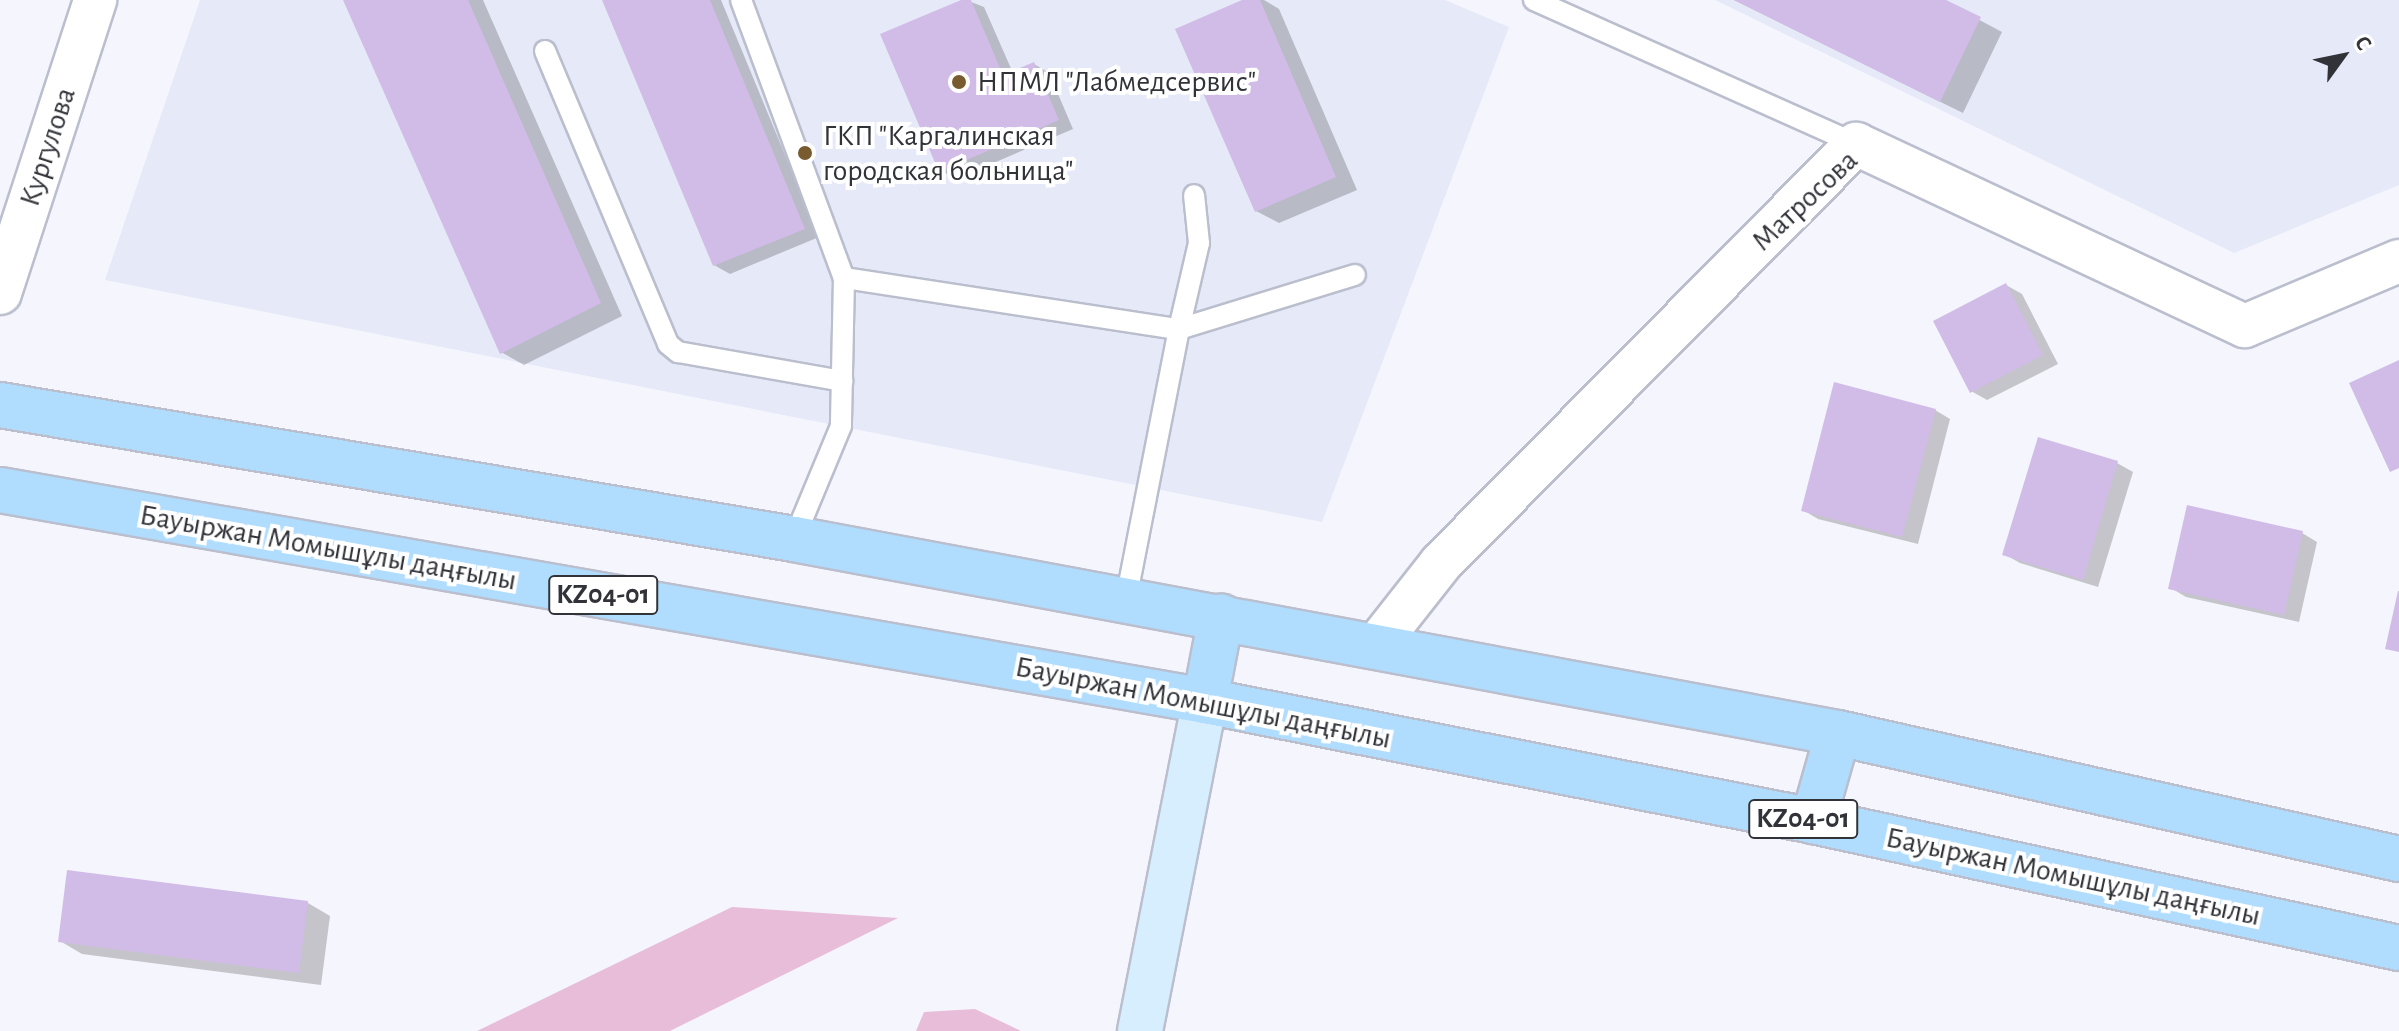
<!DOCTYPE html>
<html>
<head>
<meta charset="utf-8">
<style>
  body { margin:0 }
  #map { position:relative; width:2399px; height:1031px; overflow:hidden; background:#f5f6fd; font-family:"Alegreya Sans",sans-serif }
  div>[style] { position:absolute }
  .built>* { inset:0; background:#e6e9f7 }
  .green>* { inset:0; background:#e8bdd9 }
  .shadow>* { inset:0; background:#0003 }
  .building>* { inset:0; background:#d1bce7 }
  .roads { filter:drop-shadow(2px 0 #babecd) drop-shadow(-2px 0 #babecd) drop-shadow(0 2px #babecd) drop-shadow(0 -2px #babecd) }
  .lane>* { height:20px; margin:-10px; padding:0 10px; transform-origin:10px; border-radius:10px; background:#fff }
  .street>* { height:42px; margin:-21px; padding:0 21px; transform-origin:21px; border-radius:21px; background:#fff }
  .secondary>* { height:44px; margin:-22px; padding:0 22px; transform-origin:22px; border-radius:22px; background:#d7eefe }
  .primary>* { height:44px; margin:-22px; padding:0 22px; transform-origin:22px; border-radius:22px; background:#b0dcfe }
  .dots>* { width:22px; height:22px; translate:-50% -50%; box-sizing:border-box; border:4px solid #fff; border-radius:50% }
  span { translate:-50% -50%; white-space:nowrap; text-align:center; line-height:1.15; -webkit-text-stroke:8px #fff; paint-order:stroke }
  .shield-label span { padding:2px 6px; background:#fff; border:2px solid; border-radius:6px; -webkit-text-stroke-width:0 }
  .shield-label { font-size:28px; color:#323339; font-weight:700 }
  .poi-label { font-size:30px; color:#323339 }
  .left { translate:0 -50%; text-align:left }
  .street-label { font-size:30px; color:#323339 }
  .north { position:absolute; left:2303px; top:16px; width:80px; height:80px; -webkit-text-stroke:6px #fff; paint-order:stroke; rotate:57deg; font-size:22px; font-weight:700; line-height:32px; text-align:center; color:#323339 }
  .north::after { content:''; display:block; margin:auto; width:28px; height:36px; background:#323339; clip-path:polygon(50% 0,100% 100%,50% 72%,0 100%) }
</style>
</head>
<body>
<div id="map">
  <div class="built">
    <i style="clip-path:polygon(200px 0,1445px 0,1509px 27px,1322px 522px,105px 280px)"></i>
    <i style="clip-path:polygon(1715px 0,2399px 0,2399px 185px,2234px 253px)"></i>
  </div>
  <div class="green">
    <i style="clip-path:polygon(732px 907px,898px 918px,670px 1031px,477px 1031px)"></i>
    <i style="clip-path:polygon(975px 1009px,1021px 1031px,916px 1031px,924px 1012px)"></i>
  </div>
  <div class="shadow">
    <i style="clip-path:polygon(345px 0,483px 0,622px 316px,524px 365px,501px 352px)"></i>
    <i style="clip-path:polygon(605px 0,721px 0,819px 237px,730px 274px,714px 265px)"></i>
    <i style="clip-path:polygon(966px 0,984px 7px,1013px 73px,1034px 64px,1049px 73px,1073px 129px,956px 179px,940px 170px)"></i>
    <i style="clip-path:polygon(1247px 0,1264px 0,1279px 9px,1357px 190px,1279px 223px,1256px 211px)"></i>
    <i style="clip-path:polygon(1734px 0,1942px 0,2002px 32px,1963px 113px)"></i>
    <i style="clip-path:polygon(2006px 285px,2022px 294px,2058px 364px,1987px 400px,1971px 391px)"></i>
    <i style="clip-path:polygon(1935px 410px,1950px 419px,1918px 544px,1818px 519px,1803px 510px)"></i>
    <i style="clip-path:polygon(2039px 439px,2117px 463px,2133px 472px,2098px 587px,2020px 563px,2004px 554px)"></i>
    <i style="clip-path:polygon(2302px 533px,2317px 542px,2299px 622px,2186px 597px,2171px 588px)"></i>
    <i style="clip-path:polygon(308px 903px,330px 916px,321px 985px,82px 954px,60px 941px)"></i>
  </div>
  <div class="building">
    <i style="clip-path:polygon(343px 0,468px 0,601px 303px,500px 354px)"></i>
    <i style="clip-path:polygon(602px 0,710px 0,805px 229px,713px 266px)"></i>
    <i style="clip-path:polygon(961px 0,971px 0,1003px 75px,1034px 62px,1059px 120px,939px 172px,880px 34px)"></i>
    <i style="clip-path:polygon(1242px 0,1260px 0,1336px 177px,1255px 212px,1175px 29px)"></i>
    <i style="clip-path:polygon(1734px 0,1946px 0,1981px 17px,1940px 102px)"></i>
    <i style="clip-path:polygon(2006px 283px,2043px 355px,1970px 393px,1933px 321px)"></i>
    <i style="clip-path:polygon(2399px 360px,2399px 468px,2390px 472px,2349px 383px)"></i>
    <i style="clip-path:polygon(1834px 382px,1936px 409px,1902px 537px,1801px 511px)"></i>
    <i style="clip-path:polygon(2038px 437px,2118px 461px,2083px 580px,2002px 555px)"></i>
    <i style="clip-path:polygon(2187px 505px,2303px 531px,2284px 615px,2168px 589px)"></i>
    <i style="clip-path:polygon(2398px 591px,2399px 591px,2399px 652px,2385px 649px)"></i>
    <i style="clip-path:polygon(67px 870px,308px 901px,299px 973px,58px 942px)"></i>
  </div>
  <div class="roads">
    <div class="lane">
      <i style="left:741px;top:0;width:296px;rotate:69.7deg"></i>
      <i style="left:844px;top:278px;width:148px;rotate:91.2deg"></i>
      <i style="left:841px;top:426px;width:122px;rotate:112.6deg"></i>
      <i style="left:1534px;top:0;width:353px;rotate:24.1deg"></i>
      <i style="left:545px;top:51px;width:318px;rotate:67.2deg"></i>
      <i style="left:668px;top:344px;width:13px;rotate:39deg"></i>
      <i style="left:678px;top:352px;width:167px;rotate:10deg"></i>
      <i style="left:844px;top:278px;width:339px;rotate:8.7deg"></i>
      <i style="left:1179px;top:329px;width:88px;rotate:-76.9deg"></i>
      <i style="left:1199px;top:243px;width:48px;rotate:-95.9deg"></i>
      <i style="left:1126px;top:599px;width:275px;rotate:-78.9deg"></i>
      <i style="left:1179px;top:329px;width:184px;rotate:-17.1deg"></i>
    </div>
    <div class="street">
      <i style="left:0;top:293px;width:308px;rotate:-72deg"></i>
      <i style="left:1375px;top:647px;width:107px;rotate:-51.8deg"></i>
      <i style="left:1441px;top:563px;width:590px;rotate:-45.27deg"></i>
      <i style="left:1856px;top:144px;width:429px;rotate:25.1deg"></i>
      <i style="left:2245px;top:326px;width:167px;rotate:-22.9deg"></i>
    </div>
    <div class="secondary">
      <i style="left:1140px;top:1031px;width:336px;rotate:-78.9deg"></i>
    </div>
    <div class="primary">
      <i style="left:0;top:405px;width:805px;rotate:9.58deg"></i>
      <i style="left:794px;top:539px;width:1062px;rotate:10.53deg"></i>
      <i style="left:1838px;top:733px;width:575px;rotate:12.66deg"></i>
      <i style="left:0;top:490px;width:1223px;rotate:9.93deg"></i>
      <i style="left:1205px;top:701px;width:620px;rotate:11.16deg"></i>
      <i style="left:1813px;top:821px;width:600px;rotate:12.23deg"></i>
      <i style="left:1205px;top:701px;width:86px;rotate:-79.2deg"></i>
      <i style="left:1813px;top:821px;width:91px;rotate:-74.1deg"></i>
    </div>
  </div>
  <div class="dots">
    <i style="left:959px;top:82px;background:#785b2f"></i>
    <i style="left:805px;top:153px;background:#785b2f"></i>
  </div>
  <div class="shield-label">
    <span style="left:603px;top:595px">KZ04-01</span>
    <span style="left:1803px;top:819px">KZ04-01</span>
  </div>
  <div class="poi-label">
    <span class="left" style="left:977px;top:82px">НПМЛ "Лабмедсервис"</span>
    <span class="left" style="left:823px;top:153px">ГКП "Каргалинская<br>городская больница"</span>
  </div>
  <div class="street-label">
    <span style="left:48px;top:147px;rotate:-72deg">Кургулова</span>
    <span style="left:1805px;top:201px;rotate:-43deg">Матросова</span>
    <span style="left:328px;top:548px;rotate:10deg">Бауыржан Момышұлы даңғылы</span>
    <span style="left:1203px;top:703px;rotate:11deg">Бауыржан Момышұлы даңғылы</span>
    <span style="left:2073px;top:877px;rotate:12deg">Бауыржан Момышұлы даңғылы</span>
  </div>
  <div class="north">С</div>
</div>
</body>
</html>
